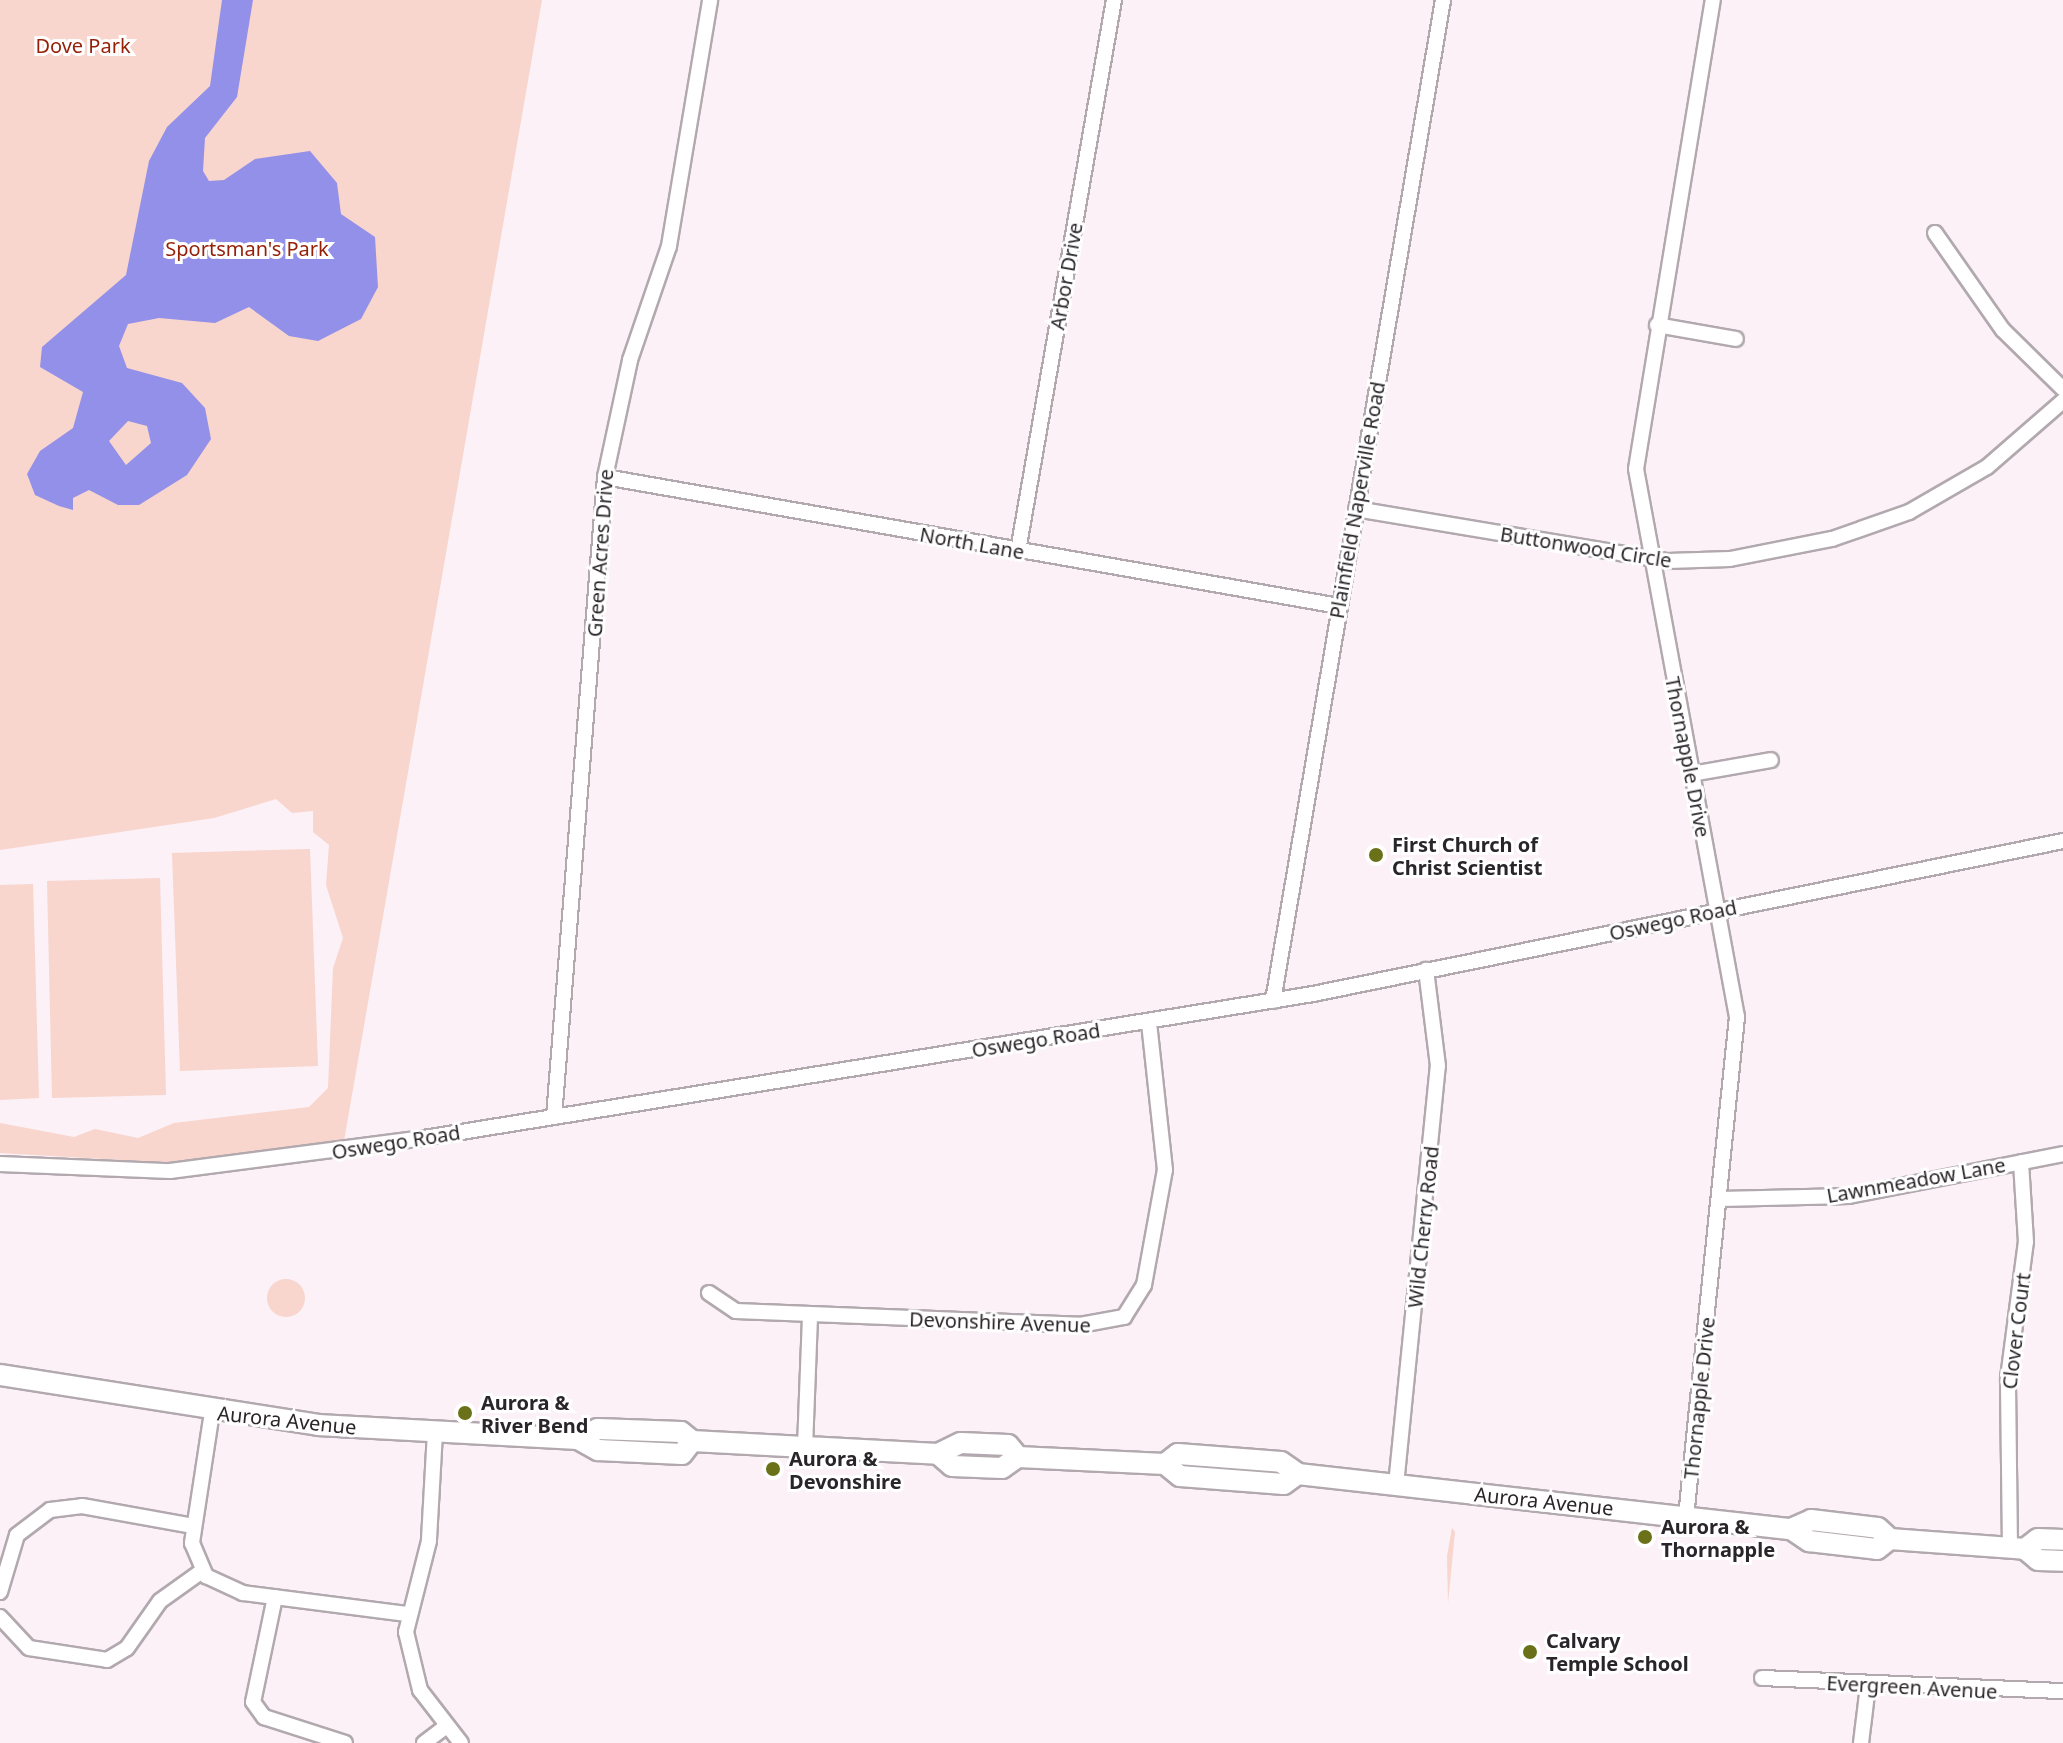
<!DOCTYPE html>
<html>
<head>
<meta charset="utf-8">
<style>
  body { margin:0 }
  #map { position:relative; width:2063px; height:1743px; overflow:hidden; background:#fbf1f7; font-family:"Noto Sans",sans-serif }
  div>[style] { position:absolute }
  .green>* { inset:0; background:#f8d5cd }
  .round { border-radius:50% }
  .water>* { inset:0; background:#9290e8 }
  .roads { filter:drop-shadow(2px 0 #b2a9af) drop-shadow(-2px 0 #b2a9af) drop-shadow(0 2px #b2a9af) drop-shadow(0 -2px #b2a9af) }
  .minor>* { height:14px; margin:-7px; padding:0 7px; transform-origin:7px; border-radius:7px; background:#fff }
  .secondary>* { height:20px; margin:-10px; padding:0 10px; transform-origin:10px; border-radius:10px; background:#fff }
  .dots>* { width:22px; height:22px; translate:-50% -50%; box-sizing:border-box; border:4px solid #fff; border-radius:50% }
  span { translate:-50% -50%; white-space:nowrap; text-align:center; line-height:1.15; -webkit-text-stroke:6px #fff; paint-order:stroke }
  .park-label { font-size:20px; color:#951f07 }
  .street-label { font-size:20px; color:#292528 }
  .poi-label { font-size:20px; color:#292528; font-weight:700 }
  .left { translate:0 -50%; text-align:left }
</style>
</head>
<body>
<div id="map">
  <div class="green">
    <i style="clip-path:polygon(0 0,542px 0,344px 1141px,173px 1163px,0 1153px,0 1123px,74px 1137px,95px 1129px,138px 1138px,174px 1123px,309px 1107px,328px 1088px,333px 968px,343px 938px,326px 885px,329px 845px,313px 832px,313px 811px,292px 813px,276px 799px,214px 818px,0 850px)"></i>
    <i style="clip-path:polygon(310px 849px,318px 1066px,180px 1071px,172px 853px)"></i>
    <i style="clip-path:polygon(160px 878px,166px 1095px,52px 1098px,47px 881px)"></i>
    <i style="clip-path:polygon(33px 884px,39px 1098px,0 1100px,0 885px)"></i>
    <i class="round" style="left:267px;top:1279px;width:38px;height:38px"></i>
    <i style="clip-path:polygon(1452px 1528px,1455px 1532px,1448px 1603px,1447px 1556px)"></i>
  </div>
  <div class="water">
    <i style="clip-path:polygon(evenodd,222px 0,253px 0,237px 97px,205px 138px,203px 171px,209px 181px,224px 180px,255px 159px,310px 151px,337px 183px,341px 214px,375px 237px,378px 287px,361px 319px,318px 341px,289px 336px,249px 307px,215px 323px,159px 318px,128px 324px,119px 346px,127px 368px,182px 383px,205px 408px,211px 439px,187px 475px,139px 505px,118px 505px,89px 490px,73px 498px,73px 510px,59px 506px,35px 495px,27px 474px,40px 451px,73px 428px,83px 392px,40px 367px,42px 347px,126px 275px,149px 161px,167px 127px,210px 86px,222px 0,128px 421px,147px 426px,151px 443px,126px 465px,109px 441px,128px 421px)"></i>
  </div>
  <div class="roads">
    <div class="minor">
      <i style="left:1935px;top:233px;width:118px;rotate:55deg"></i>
      <i style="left:2003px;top:330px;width:84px;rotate:44.5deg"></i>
      <i style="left:1657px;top:325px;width:80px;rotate:10deg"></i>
      <i style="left:605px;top:477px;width:745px;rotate:9.97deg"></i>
      <i style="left:1356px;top:509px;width:316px;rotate:9.5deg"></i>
      <i style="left:1668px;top:561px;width:62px;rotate:-1.8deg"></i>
      <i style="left:1730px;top:559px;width:104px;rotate:-11.1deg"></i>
      <i style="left:1832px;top:539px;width:82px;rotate:-19.3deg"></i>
      <i style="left:1909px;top:512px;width:90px;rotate:-30deg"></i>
      <i style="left:1987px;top:467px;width:101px;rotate:-41deg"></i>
      <i style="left:1018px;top:551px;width:559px;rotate:-80.12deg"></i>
      <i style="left:1692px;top:774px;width:80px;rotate:-10deg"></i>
      <i style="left:1273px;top:1001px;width:1015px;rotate:-80.36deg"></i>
      <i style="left:554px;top:1117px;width:642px;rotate:-85.44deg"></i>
      <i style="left:605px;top:477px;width:120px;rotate:-77.9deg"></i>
      <i style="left:630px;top:360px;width:120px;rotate:-71.1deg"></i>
      <i style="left:669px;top:246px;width:249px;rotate:-80.5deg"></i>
      <i style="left:0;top:1164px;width:170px;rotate:2.4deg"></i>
      <i style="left:170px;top:1171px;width:256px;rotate:-7.4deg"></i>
      <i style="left:424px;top:1138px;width:901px;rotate:-9.2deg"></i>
      <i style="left:1313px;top:994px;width:765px;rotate:-11.53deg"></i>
      <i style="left:1720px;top:1199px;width:129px;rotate:-1.3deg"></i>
      <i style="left:1849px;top:1196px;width:218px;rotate:-11.1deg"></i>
      <i style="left:709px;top:1293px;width:32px;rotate:34deg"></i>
      <i style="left:736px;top:1311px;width:344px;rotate:2.3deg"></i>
      <i style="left:1080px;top:1325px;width:45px;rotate:-10.3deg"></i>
      <i style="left:1124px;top:1317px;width:38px;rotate:-58deg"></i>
      <i style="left:1144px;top:1285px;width:117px;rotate:-79.7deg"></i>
      <i style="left:1165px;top:1170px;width:149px;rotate:-96.2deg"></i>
      <i style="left:212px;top:1412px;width:133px;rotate:98.7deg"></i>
      <i style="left:192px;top:1543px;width:36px;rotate:67deg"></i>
      <i style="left:206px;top:1576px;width:41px;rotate:24.7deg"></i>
      <i style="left:243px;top:1593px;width:166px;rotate:7.3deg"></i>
      <i style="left:435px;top:1432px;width:109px;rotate:93.2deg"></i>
      <i style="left:429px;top:1541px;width:94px;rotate:104.2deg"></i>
      <i style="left:406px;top:1632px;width:60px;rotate:76.4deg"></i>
      <i style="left:420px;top:1690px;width:67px;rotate:52.3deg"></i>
      <i style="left:805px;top:1447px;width:132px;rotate:-87.8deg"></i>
      <i style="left:1396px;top:1485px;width:421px;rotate:-84.3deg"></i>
      <i style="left:1438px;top:1066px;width:97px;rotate:-97.1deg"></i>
      <i style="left:1686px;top:1517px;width:503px;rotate:-84.18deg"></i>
      <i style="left:1737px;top:1017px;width:557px;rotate:-100.44deg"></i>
      <i style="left:1636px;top:469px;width:475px;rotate:-80.7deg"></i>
      <i style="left:2010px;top:1548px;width:170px;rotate:-90.7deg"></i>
      <i style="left:2008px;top:1378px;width:137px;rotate:-82.5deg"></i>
      <i style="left:2026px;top:1242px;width:80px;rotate:-93.6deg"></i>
      <i style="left:0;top:1592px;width:59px;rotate:-73.4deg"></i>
      <i style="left:17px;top:1535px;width:41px;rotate:-37.1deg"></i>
      <i style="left:50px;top:1510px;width:32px;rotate:-7deg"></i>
      <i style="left:82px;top:1506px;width:113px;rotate:10.2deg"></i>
      <i style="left:275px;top:1597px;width:107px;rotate:101.8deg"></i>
      <i style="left:253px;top:1702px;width:19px;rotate:54deg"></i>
      <i style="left:264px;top:1717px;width:85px;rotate:17.8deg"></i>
      <i style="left:0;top:1617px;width:42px;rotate:46.9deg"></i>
      <i style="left:29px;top:1648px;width:79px;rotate:8.7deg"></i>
      <i style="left:107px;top:1660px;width:23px;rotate:-31deg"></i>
      <i style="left:127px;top:1648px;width:57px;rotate:-54.9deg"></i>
      <i style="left:160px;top:1601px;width:52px;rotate:-35.5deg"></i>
      <i style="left:1762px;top:1678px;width:301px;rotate:2.5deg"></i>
      <i style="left:424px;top:1743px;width:26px;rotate:-37deg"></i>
      <i style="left:1861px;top:1743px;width:57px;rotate:-83deg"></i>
    </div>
    <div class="secondary">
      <i style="left:0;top:1375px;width:322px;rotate:8.9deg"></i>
      <i style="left:318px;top:1425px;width:260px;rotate:3.1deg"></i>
      <i style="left:578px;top:1439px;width:23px;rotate:29deg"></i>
      <i style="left:598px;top:1450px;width:84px;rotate:2.7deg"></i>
      <i style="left:682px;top:1454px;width:16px;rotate:-52deg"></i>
      <i style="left:578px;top:1439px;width:22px;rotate:-27deg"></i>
      <i style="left:598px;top:1429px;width:83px;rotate:2.1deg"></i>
      <i style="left:681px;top:1432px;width:14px;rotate:39deg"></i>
      <i style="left:692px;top:1441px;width:246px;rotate:3deg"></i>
      <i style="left:938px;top:1454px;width:25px;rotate:-26deg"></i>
      <i style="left:961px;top:1443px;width:47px;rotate:2.4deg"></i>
      <i style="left:1008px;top:1445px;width:16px;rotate:50deg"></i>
      <i style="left:938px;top:1454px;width:18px;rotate:41deg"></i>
      <i style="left:952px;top:1466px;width:50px;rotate:2.3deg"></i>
      <i style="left:1002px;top:1468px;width:19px;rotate:-35deg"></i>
      <i style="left:1018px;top:1457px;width:147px;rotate:2.7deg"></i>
      <i style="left:1165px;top:1464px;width:19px;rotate:39deg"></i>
      <i style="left:1180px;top:1476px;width:104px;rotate:4.4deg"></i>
      <i style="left:1284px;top:1484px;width:17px;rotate:-36deg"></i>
      <i style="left:1165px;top:1464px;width:16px;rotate:-38deg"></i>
      <i style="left:1178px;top:1454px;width:103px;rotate:4.4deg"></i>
      <i style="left:1281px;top:1462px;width:21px;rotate:35deg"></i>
      <i style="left:1298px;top:1474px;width:496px;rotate:6.4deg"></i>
      <i style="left:1791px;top:1529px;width:22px;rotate:34deg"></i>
      <i style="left:1809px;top:1541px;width:68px;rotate:6.7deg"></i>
      <i style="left:1877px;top:1549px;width:16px;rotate:-38deg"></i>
      <i style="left:1791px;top:1529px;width:22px;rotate:-24deg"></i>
      <i style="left:1811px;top:1520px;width:67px;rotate:6.8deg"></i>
      <i style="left:1878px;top:1528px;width:16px;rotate:43deg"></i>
      <i style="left:1890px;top:1539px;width:135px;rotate:4.2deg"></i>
      <i style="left:2025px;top:1549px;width:17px;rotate:40deg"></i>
      <i style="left:2038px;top:1560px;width:25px;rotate:2deg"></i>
      <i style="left:2025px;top:1549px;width:16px;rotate:-38deg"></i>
      <i style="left:2038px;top:1539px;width:25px;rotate:2deg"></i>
    </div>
  </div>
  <div class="dots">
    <i style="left:1376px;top:855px;background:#6a7119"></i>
    <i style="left:465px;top:1413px;background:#6a7119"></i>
    <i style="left:773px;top:1469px;background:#6a7119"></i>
    <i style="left:1645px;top:1537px;background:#6a7119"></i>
    <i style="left:1530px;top:1652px;background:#6a7119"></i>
  </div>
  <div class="park-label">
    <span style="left:83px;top:45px">Dove Park</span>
    <span style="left:247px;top:248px">Sportsman's Park</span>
  </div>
  <div class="street-label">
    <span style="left:1066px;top:276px;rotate:-80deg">Arbor Drive</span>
    <span style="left:1357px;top:500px;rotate:-80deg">Plainfield Naperville Road</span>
    <span style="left:972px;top:543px;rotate:10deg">North Lane</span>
    <span style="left:1586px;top:547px;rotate:9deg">Buttonwood Circle</span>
    <span style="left:600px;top:553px;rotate:-86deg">Green Acres Drive</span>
    <span style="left:1688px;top:757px;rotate:79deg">Thornapple Drive</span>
    <span style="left:1673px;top:920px;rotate:-12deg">Oswego Road</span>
    <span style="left:1036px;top:1040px;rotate:-9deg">Oswego Road</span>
    <span style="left:396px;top:1142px;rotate:-9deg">Oswego Road</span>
    <span style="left:1916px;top:1180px;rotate:-10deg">Lawnmeadow Lane</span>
    <span style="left:1423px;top:1227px;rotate:-84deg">Wild Cherry Road</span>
    <span style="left:1000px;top:1322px;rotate:2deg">Devonshire Avenue</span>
    <span style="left:2016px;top:1331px;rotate:-83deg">Clover Court</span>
    <span style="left:1699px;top:1398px;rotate:-84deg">Thornapple Drive</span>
    <span style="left:287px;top:1420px;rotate:6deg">Aurora Avenue</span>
    <span style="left:1544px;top:1501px;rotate:6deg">Aurora Avenue</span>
    <span style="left:1912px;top:1687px;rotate:3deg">Evergreen Avenue</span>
  </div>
  <div class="poi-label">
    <span class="left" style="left:1392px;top:856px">First Church of<br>Christ Scientist</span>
    <span class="left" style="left:481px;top:1414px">Aurora &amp;<br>River Bend</span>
    <span class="left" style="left:789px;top:1470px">Aurora &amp;<br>Devonshire</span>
    <span class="left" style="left:1661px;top:1538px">Aurora &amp;<br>Thornapple</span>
    <span class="left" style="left:1546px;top:1652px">Calvary<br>Temple School</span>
  </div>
</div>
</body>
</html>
